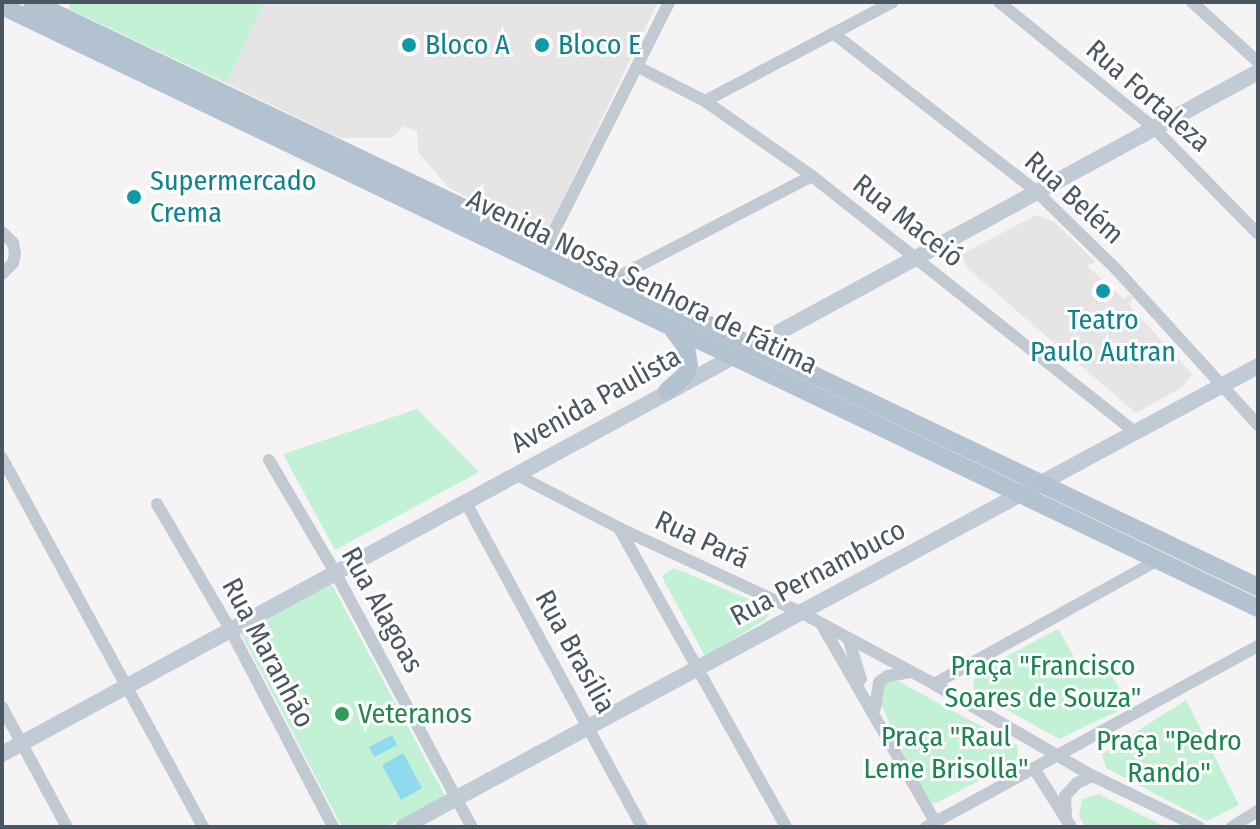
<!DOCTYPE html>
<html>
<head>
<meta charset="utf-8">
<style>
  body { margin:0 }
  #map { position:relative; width:1260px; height:829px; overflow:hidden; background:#f5f3f3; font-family:"Fira Sans Condensed",sans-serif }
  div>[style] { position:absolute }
  .education>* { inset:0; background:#e6e4e5 }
  .green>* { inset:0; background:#c3f1d5 }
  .water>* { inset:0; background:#90daee }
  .street>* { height:12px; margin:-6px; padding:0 6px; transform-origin:6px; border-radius:6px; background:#c1cad2 }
  .secondary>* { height:16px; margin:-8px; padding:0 8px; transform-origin:8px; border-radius:8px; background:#c1cbd6 }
  .primary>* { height:18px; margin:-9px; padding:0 9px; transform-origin:9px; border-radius:9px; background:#b3c2d1 }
  .dots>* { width:22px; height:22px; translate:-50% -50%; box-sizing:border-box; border:4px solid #fff; border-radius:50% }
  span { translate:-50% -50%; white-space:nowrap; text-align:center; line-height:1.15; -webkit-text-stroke:6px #fff; paint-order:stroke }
  .culture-label { font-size:28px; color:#0d838f }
  .left { translate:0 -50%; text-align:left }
  .street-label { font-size:28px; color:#4a5661 }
  .park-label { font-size:28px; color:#17864f }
  .leisure-label { font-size:28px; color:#27864d }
  .frame { position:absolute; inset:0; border:4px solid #4a5661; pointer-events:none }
</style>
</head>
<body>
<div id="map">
  <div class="education">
    <i style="clip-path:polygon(265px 2px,658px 2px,547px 232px,539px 235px,449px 188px,418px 152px,417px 131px,404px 126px,391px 138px,340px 138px,226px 83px)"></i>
    <i style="clip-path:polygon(1036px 215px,1054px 222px,1084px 250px,1095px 262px,1087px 266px,1124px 299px,1129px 294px,1133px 298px,1129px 305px,1192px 374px,1182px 387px,1136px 413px,968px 269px,962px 254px)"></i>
  </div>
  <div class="green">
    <i style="clip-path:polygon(70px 2px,265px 2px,226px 83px,69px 9px)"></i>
    <i style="clip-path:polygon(417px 409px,479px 472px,335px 550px,283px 454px)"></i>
    <i style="clip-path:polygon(674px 568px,768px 607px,769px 614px,765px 620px,705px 656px,664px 581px,662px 576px)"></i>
    <i style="clip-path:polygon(331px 583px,445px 796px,386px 827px,342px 827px,240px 632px)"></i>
    <i style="clip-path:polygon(1058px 629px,1083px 672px,1103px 662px,1130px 705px,1059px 739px,973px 691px,975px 673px)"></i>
    <i style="clip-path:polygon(898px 681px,1018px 746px,1017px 761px,936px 803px,926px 803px,879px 700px,885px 682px)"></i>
    <i style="clip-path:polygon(1186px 700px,1239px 805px,1207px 821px,1106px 768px,1102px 754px)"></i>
    <i style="clip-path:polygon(1099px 794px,1166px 827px,1085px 827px,1079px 816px,1082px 799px)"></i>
  </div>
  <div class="water">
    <i style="clip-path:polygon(392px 735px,397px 745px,374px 757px,369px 747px)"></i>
    <i style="clip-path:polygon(403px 753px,422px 788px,401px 800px,382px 765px)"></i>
  </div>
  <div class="street">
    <i style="left:999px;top:2px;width:200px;rotate:39.1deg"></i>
    <i style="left:1154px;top:128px;width:148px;rotate:45.5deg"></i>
    <i style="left:1192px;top:2px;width:89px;rotate:42.3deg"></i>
    <i style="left:833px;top:33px;width:259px;rotate:37.9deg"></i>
    <i style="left:1037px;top:192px;width:110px;rotate:44.3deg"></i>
    <i style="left:1116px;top:269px;width:211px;rotate:47.7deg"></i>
    <i style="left:638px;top:67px;width:75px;rotate:26.9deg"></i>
    <i style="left:705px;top:101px;width:131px;rotate:35deg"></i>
    <i style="left:812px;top:176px;width:412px;rotate:38.4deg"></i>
    <i style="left:705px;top:101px;width:212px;rotate:-27.8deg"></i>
    <i style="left:2px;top:232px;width:16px;rotate:45deg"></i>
    <i style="left:13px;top:243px;width:10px;rotate:79deg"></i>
    <i style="left:15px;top:253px;width:10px;rotate:101deg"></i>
    <i style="left:13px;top:263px;width:16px;rotate:135deg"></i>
    <i style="left:543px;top:253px;width:281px;rotate:-63.3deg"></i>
    <i style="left:612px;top:280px;width:225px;rotate:-27.5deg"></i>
    <i style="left:2px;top:458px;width:420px;rotate:61.4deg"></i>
    <i style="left:269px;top:460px;width:130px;rotate:59.5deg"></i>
    <i style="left:335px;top:572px;width:289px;rotate:61.8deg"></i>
    <i style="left:515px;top:474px;width:117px;rotate:27.4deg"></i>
    <i style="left:619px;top:528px;width:200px;rotate:24.9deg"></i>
    <i style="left:800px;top:612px;width:152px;rotate:28.2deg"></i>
    <i style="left:934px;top:684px;width:184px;rotate:30.1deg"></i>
    <i style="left:1093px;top:776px;width:118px;rotate:25.7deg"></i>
    <i style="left:465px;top:501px;width:371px;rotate:61.5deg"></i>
    <i style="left:157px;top:504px;width:145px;rotate:59.7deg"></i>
    <i style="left:230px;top:629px;width:223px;rotate:62.5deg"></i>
    <i style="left:619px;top:528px;width:342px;rotate:60.8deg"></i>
    <i style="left:822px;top:625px;width:233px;rotate:60.1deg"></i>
    <i style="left:848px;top:638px;width:43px;rotate:72.4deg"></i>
    <i style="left:934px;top:684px;width:256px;rotate:-29deg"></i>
    <i style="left:2px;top:707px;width:136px;rotate:61.6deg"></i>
    <i style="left:875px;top:708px;width:26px;rotate:-81deg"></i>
    <i style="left:879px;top:682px;width:11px;rotate:-34deg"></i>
    <i style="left:888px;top:676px;width:23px;rotate:-10deg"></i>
    <i style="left:1035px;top:770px;width:67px;rotate:57.7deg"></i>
    <i style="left:1066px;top:816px;width:20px;rotate:-93deg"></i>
    <i style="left:1065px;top:796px;width:18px;rotate:-47deg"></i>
    <i style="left:1077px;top:783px;width:17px;rotate:-24deg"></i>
    <i style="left:926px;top:827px;width:378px;rotate:-28.6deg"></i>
    <i style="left:1232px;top:827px;width:31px;rotate:-32deg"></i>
  </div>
  <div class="secondary">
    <i style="left:2px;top:754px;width:1429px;rotate:-28.5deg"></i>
    <i style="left:403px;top:827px;width:971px;rotate:-28.33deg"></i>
  </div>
  <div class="primary">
    <i style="left:32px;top:2px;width:1358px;rotate:25.51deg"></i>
    <i style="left:2px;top:6px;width:1393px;rotate:25.61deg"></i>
    <i style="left:667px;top:391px;width:23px;rotate:-41deg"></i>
    <i style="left:684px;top:376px;width:11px;rotate:-63deg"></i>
    <i style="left:689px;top:366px;width:19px;rotate:-99deg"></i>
    <i style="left:686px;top:347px;width:20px;rotate:-127deg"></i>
  </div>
  <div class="dots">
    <i style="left:409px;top:45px;background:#0f9aa8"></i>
    <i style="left:542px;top:45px;background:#0f9aa8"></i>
    <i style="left:134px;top:197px;background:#0f9aa8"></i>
    <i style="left:1103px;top:291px;background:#0f9aa8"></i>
    <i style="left:342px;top:714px;background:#2e9e5b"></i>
  </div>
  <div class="culture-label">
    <span class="left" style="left:425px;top:45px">Bloco A</span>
    <span class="left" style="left:558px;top:45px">Bloco E</span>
    <span class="left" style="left:150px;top:197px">Supermercado<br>Crema</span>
    <span style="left:1103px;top:336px">Teatro<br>Paulo Autran</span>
  </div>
  <div class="street-label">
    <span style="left:1148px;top:96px;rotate:41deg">Rua Fortaleza</span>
    <span style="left:1074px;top:198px;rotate:42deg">Rua Belém</span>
    <span style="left:908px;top:221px;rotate:38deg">Rua Maceió</span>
    <span style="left:642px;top:282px;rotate:26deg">Avenida Nossa Senhora de Fátima</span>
    <span style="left:596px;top:400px;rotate:-29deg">Avenida Paulista</span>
    <span style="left:702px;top:540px;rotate:25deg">Rua Pará</span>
    <span style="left:818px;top:573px;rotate:-28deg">Rua Pernambuco</span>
    <span style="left:382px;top:610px;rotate:61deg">Rua Alagoas</span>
    <span style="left:575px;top:652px;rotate:61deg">Rua Brasília</span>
    <span style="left:268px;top:653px;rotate:62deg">Rua Maranhão</span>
  </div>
  <div class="park-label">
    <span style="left:1043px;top:682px">Praça "Francisco<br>Soares de Souza"</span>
    <span style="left:946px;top:753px">Praça "Raul<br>Leme Brisolla"</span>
    <span style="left:1169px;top:757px">Praça "Pedro<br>Rando"</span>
  </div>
  <div class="leisure-label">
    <span class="left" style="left:358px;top:714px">Veteranos</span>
  </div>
  <div class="frame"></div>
</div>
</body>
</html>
